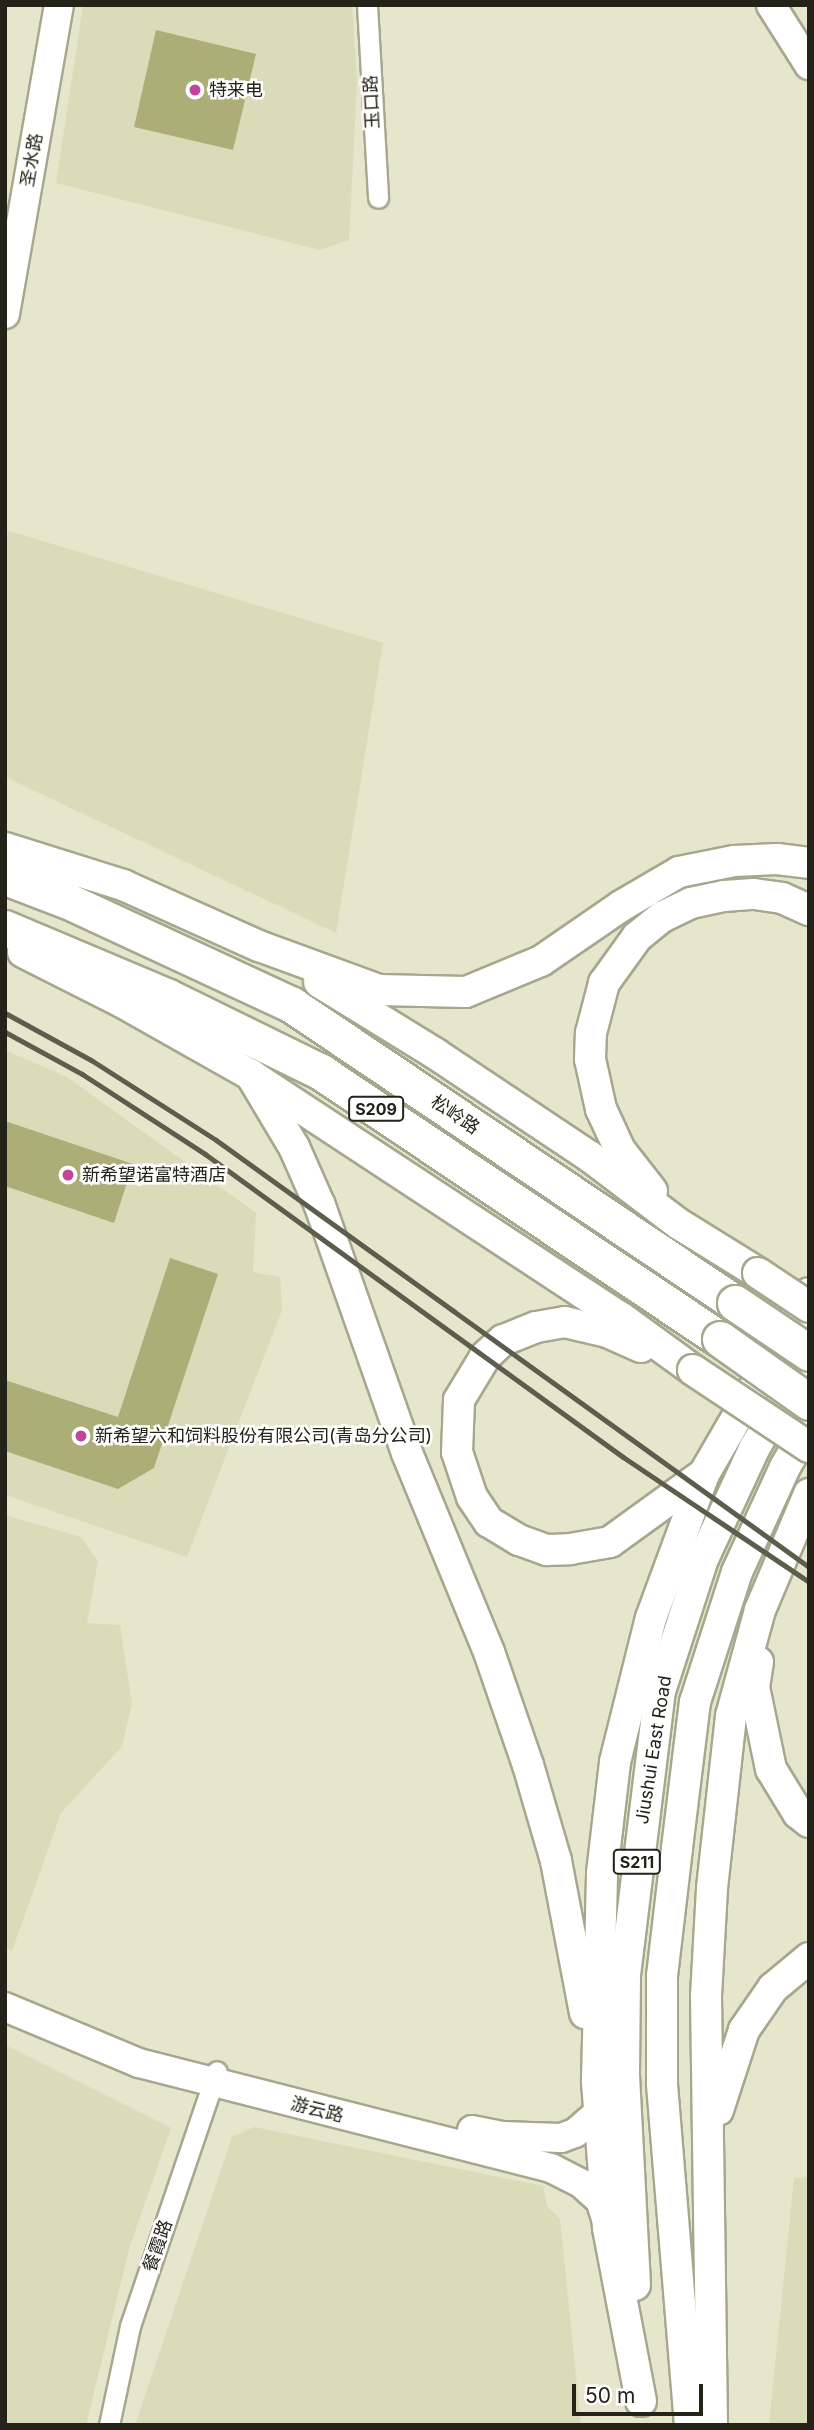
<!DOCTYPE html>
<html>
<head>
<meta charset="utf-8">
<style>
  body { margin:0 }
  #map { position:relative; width:814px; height:2430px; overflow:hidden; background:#e5e6cb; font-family:Inter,"Noto Sans SC",sans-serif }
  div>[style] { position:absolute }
  .built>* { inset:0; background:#dadcb9 }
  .building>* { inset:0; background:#adae77 }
  .roads { filter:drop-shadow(2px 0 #a6a78d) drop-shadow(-2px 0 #a6a78d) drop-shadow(0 2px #a6a78d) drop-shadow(0 -2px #a6a78d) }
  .street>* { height:19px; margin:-9.5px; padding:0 9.5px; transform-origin:9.5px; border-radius:9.5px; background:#fff }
  .secondary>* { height:28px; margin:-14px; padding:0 14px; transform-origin:14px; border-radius:14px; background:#fff }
  .primary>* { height:30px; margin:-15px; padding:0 15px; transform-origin:15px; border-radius:15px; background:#fff }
  .highway>* { height:35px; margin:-17.5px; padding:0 17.5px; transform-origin:17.5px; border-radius:17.5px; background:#fff }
  .rail>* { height:5px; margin:-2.5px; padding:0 2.5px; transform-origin:2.5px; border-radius:2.5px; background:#5d5d4e }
  .bridges { filter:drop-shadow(2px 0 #a6a78d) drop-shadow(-2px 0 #a6a78d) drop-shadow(0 2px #a6a78d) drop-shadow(0 -2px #a6a78d) }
  .primary-bridge>* { height:30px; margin:-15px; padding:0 15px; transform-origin:15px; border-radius:15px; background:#fff }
  .highway-bridge>* { height:35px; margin:-17.5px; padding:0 17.5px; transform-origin:17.5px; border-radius:17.5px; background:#fff }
  .dots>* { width:19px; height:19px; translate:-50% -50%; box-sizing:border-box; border:4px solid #fff; border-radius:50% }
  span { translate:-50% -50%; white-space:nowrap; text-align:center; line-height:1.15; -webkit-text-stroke:5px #fff; paint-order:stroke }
  .shield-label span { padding:2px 5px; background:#fff; border:2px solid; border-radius:5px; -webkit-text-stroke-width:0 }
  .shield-label { font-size:16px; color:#232319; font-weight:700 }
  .poi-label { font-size:18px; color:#232319 }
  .left { translate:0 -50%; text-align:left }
  .street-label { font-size:18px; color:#232319 }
  .frame { position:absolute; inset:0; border:7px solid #232319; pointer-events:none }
  .scale { position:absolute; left:572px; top:2384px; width:131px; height:32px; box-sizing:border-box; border:4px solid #232319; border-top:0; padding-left:9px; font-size:21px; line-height:24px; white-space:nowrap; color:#232319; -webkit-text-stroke:5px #fff; paint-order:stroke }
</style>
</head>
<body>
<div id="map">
  <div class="built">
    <i style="clip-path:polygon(83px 5px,352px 5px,357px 82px,349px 240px,320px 250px,56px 183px)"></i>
    <i style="clip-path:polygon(9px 531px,383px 643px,336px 933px,5px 777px,5px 542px)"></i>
    <i style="clip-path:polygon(5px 1050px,67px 1077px,256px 1213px,253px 1272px,280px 1277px,282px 1310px,187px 1557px,5px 1495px)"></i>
    <i style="clip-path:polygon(5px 1515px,81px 1537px,98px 1561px,87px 1623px,120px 1625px,132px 1704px,122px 1746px,61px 1813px,12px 1951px,5px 1947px)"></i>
    <i style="clip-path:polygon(5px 2045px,171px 2128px,130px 2246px,86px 2425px,5px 2425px)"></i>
    <i style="clip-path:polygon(254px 2127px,543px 2186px,547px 2206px,560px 2219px,581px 2425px,135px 2425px,232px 2137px)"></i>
    <i style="clip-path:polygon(809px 2177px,809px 2425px,769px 2425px,794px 2178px)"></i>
  </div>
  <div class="building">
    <i style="clip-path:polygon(156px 30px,256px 54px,233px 150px,134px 127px)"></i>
    <i style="clip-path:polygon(5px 1121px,133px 1164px,114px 1223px,5px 1186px)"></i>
    <i style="clip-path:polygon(170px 1258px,218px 1274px,154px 1468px,118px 1489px,5px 1451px,5px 1380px,118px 1417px)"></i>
  </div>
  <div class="roads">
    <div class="street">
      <i style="left:367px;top:5px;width:193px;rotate:86.7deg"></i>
      <i style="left:109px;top:2425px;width:101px;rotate:-78deg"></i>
      <i style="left:130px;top:2326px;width:269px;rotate:-71.2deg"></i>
    </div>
    <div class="secondary">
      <i style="left:771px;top:5px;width:71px;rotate:57.7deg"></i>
      <i style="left:5px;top:314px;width:314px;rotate:-80.1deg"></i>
      <i style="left:5px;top:2007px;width:145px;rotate:22.7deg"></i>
      <i style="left:139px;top:2063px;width:425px;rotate:14.3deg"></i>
      <i style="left:551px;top:2168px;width:35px;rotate:27deg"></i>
      <i style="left:582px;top:2184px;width:24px;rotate:42deg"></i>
      <i style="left:600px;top:2200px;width:26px;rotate:72deg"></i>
      <i style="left:472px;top:2130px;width:31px;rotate:11deg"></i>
      <i style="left:502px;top:2136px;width:59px;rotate:1.9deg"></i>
      <i style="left:561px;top:2138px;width:15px;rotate:-20deg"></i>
      <i style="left:575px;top:2133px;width:33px;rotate:-41deg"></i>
    </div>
    <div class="primary">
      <i style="left:5px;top:848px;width:124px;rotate:17.4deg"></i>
      <i style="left:123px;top:885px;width:149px;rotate:24.2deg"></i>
      <i style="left:259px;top:946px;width:128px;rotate:20.1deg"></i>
      <i style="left:379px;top:990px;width:87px;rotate:1.3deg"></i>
      <i style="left:466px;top:992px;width:81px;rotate:-22.5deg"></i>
      <i style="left:541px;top:961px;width:97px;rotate:-34.5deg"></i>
      <i style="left:621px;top:906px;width:67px;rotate:-30.4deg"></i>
      <i style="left:679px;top:872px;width:56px;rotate:-11.3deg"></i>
      <i style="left:734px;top:861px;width:43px;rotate:-2.7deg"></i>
      <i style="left:777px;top:859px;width:32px;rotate:7deg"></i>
      <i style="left:23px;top:952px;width:111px;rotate:26.8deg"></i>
      <i style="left:122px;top:1002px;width:148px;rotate:29.5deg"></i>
      <i style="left:251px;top:1075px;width:441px;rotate:33.3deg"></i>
      <i style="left:620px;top:1317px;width:90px;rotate:36deg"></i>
      <i style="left:319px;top:982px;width:137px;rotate:31.6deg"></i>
      <i style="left:436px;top:1054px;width:184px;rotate:33.7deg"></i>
      <i style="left:589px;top:1156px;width:113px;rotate:37.1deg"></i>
      <i style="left:679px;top:1224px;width:93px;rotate:31.8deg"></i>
      <i style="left:251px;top:1075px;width:84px;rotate:59.2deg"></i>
      <i style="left:294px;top:1147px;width:64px;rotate:66.2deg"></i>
      <i style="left:320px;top:1206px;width:262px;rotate:70.6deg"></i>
      <i style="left:407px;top:1453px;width:215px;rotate:67.6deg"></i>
      <i style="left:489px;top:1652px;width:120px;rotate:71deg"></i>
      <i style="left:528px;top:1765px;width:100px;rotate:73.7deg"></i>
      <i style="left:556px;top:1861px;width:155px;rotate:79.2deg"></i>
      <i style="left:652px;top:1191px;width:52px;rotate:-128deg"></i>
      <i style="left:620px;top:1150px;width:45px;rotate:-114.9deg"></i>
      <i style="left:601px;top:1109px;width:51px;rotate:-102.4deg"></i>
      <i style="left:590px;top:1059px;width:26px;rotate:-88deg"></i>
      <i style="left:591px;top:1033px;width:52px;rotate:-75.4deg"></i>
      <i style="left:604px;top:983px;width:57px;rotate:-54.3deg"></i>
      <i style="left:637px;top:937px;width:32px;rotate:-39deg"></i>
      <i style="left:662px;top:917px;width:32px;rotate:-26deg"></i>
      <i style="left:691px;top:903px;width:34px;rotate:-12deg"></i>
      <i style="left:724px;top:896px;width:30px;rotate:-4deg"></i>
      <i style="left:754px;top:894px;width:28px;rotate:8deg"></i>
      <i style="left:782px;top:898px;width:30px;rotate:24deg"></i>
      <i style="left:641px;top:1347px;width:37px;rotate:-156deg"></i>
      <i style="left:607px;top:1332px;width:43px;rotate:-166.6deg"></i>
      <i style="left:565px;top:1322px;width:29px;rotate:170deg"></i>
      <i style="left:536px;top:1327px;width:35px;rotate:158deg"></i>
      <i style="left:503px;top:1340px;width:25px;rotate:137deg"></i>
      <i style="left:485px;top:1357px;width:50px;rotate:121.2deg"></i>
      <i style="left:459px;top:1400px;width:52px;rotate:92.2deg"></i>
      <i style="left:457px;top:1452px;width:47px;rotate:71.6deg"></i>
      <i style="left:472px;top:1497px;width:30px;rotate:56deg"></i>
      <i style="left:489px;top:1522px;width:35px;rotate:31deg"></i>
      <i style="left:519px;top:1540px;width:30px;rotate:20deg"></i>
      <i style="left:547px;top:1550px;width:23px;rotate:-2deg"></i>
      <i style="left:570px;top:1549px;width:41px;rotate:-9.9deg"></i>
      <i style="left:610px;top:1542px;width:116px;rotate:-35.9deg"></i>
      <i style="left:758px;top:1662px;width:25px;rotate:99deg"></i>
      <i style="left:754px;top:1687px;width:84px;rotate:78.3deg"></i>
      <i style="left:771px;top:1769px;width:52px;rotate:58.5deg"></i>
      <i style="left:798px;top:1813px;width:14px;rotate:39deg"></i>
      <i style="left:718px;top:2110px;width:84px;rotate:-72deg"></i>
      <i style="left:744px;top:2030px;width:51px;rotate:-55.4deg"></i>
      <i style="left:773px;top:1988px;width:47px;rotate:-39.8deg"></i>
      <i style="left:635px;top:2285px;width:213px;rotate:-93deg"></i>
      <i style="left:624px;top:2072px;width:97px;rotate:-89.4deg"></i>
      <i style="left:625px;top:1975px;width:286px;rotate:-83deg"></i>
      <i style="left:660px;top:1691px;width:139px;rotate:-72deg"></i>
      <i style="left:703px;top:1559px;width:123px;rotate:-65.1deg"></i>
      <i style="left:755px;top:1447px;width:104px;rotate:-58.8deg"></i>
      <i style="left:641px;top:2401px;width:176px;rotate:-100.8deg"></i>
      <i style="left:608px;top:2228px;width:148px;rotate:-94.3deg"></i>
      <i style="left:597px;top:2080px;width:207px;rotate:-88.6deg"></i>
      <i style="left:602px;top:1873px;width:112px;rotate:-83.3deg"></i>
      <i style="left:615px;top:1762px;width:148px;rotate:-76deg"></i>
      <i style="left:651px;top:1618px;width:153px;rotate:-69.8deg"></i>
      <i style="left:704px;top:1474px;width:209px;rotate:-59.9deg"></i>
      <i style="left:690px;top:2425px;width:343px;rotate:-94.7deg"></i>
      <i style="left:662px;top:2083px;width:107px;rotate:-90deg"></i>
      <i style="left:662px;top:1976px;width:129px;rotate:-83.3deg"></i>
      <i style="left:677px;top:1848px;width:147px;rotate:-83deg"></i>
      <i style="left:695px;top:1702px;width:137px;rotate:-72.1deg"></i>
      <i style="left:737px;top:1572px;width:115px;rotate:-65.4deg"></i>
      <i style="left:785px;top:1467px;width:48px;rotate:-59.7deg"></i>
      <i style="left:712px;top:2425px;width:429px;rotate:-90.8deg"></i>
      <i style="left:706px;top:1996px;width:108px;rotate:-86.8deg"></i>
      <i style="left:712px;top:1888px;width:173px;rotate:-83.7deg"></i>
      <i style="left:731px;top:1716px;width:110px;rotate:-74.7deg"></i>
      <i style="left:760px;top:1610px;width:126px;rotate:-67.1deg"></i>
    </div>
    <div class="highway">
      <i style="left:5px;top:877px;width:67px;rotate:20.9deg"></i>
      <i style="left:68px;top:901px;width:247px;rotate:24.9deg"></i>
      <i style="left:292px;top:1005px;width:534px;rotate:33.93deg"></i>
      <i style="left:5px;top:928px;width:177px;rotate:22.9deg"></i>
      <i style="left:168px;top:997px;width:170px;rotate:26.1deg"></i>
      <i style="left:321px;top:1072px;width:480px;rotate:33.8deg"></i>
    </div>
  </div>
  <div class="rail">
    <i style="left:5px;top:1013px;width:98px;rotate:28.7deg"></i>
    <i style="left:91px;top:1060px;width:148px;rotate:32.6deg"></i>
    <i style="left:216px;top:1140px;width:731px;rotate:35.76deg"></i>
    <i style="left:5px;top:1032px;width:88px;rotate:28.6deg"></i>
    <i style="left:82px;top:1074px;width:147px;rotate:33deg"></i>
    <i style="left:205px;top:1154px;width:516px;rotate:35.94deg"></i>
    <i style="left:623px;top:1457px;width:224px;rotate:33.9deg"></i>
  </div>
  <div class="bridges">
    <div class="primary-bridge">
      <i style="left:758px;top:1273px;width:61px;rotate:33.7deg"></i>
      <i style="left:693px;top:1370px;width:139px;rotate:33.6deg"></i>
    </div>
    <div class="highway-bridge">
      <i style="left:735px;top:1303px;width:89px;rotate:34deg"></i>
      <i style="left:720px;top:1339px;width:109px;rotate:35.3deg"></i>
    </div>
  </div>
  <div class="dots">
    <i style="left:195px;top:90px;background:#c24698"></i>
    <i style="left:68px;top:1175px;background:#c24698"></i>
    <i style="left:81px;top:1436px;background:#c24698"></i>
  </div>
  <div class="shield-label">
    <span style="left:376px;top:1109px">S209</span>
    <span style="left:637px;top:1862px">S211</span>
  </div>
  <div class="poi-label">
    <span class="left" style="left:209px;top:90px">特来电</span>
    <span class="left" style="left:82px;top:1175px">新希望诺富特酒店</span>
    <span class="left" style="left:95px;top:1436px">新希望六和饲料股份有限公司(青岛分公司)</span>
  </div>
  <div class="street-label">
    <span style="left:372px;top:102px;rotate:-93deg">玉口路</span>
    <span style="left:32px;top:160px;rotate:-80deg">圣水路</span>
    <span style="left:455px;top:1115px;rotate:34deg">松岭路</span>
    <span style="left:654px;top:1750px;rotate:-81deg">Jiushui East Road</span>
    <span style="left:317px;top:2110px;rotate:14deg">游云路</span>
    <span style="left:158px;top:2246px;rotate:-71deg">餐霞路</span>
  </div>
  <div class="frame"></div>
  <div class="scale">50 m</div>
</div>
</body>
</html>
